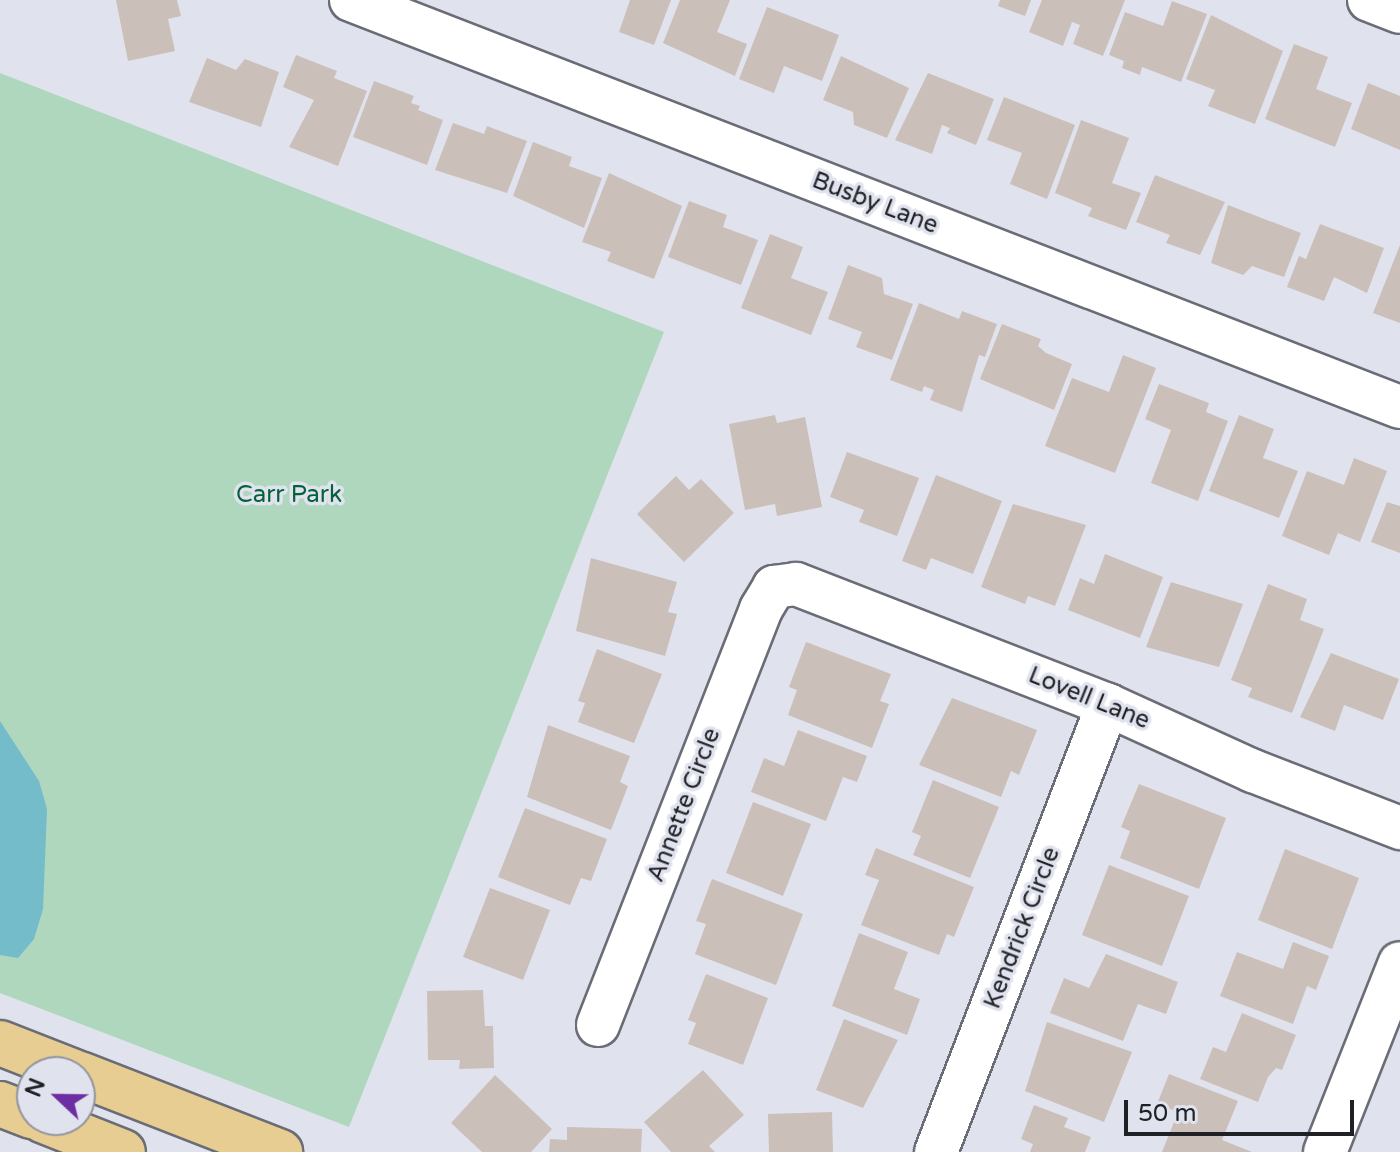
<!DOCTYPE html>
<html>
<head>
<meta charset="utf-8">
<style>
  body { margin:0 }
  #map { position:relative; width:1400px; height:1152px; overflow:hidden; background:#e0e3ee; font-family:"Varela Round",sans-serif }
  div>[style] { position:absolute }
  .green>* { inset:0; background:#afd7bd }
  .water>* { inset:0; background:#74bcca }
  .building>* { inset:0; background:#cbbfba }
  .roads { filter:drop-shadow(2px 0 #6a6c76) drop-shadow(-2px 0 #6a6c76) drop-shadow(0 2px #6a6c76) drop-shadow(0 -2px #6a6c76) }
  .minor>* { height:42px; margin:-21px; padding:0 21px; transform-origin:21px; border-radius:21px; background:#fff }
  .major>* { height:44px; margin:-22px; padding:0 22px; transform-origin:22px; border-radius:22px; background:#e8cd92 }
  span { translate:-50% -50%; white-space:nowrap; text-align:center; line-height:1.15; -webkit-text-stroke:7px #e0e3ee; paint-order:stroke }
  .street-label { font-size:24px; color:#202125 }
  .park-label { font-size:24px; color:#046239 }
  .north { position:absolute; left:16px; top:1056px; width:80px; height:80px; box-sizing:border-box; background:#e0e3ee; border:2px solid #93959e; border-radius:50%; rotate:292deg; font-size:22px; font-weight:700; line-height:32px; text-align:center; color:#202125 }
  .north::after { content:''; display:block; margin:auto; width:28px; height:36px; background:#6e2ea3; clip-path:polygon(50% 0,100% 100%,50% 72%,0 100%) }
  .scale { position:absolute; left:1124px; top:1100px; width:230px; height:36px; box-sizing:border-box; border:4px solid #202125; border-top:0; padding-left:10px; font-size:24px; line-height:28px; white-space:nowrap; color:#202125; -webkit-text-stroke:6px #e0e3ee; paint-order:stroke }
</style>
</head>
<body>
<div id="map">
  <div class="green">
    <i style="clip-path:polygon(0 73px,664px 332px,349px 1127px,0 993px)"></i>
  </div>
  <div class="water">
    <i style="clip-path:polygon(0 721px,39px 781px,47px 809px,43px 909px,34px 939px,18px 958px,0 955px)"></i>
  </div>
  <div class="building">
    <i style="clip-path:polygon(116px 0,177px 0,181px 16px,168px 19px,175px 51px,128px 61px)"></i>
    <i style="clip-path:polygon(630px 0,671px 0,654px 45px,619px 32px)"></i>
    <i style="clip-path:polygon(680px 0,730px 0,717px 32px,747px 44px,735px 76px,663px 43px)"></i>
    <i style="clip-path:polygon(1000px 0,1031px 0,1025px 16px,998px 6px)"></i>
    <i style="clip-path:polygon(1042px 0,1125px 0,1103px 56px,1073px 44px,1080px 25px,1072px 22px,1063px 46px,1029px 32px)"></i>
    <i style="clip-path:polygon(1172px 1px,1207px 14px,1181px 82px,1142px 67px,1140px 75px,1122px 68px,1124px 61px,1109px 55px,1125px 12px,1163px 26px)"></i>
    <i style="clip-path:polygon(767px 7px,839px 35px,822px 81px,784px 66px,774px 93px,739px 79px)"></i>
    <i style="clip-path:polygon(1211px 15px,1283px 51px,1255px 124px,1208px 106px,1215px 90px,1186px 79px)"></i>
    <i style="clip-path:polygon(1294px 44px,1328px 57px,1316px 89px,1352px 103px,1335px 147px,1265px 119px)"></i>
    <i style="clip-path:polygon(296px 55px,337px 71px,334px 78px,367px 91px,338px 166px,289px 147px,314px 100px,283px 87px)"></i>
    <i style="clip-path:polygon(841px 56px,909px 88px,887px 138px,854px 125px,853px 112px,823px 100px)"></i>
    <i style="clip-path:polygon(207px 58px,236px 70px,245px 59px,279px 72px,261px 127px,189px 102px)"></i>
    <i style="clip-path:polygon(928px 73px,994px 99px,976px 145px,947px 133px,950px 128px,942px 125px,932px 154px,895px 140px)"></i>
    <i style="clip-path:polygon(374px 81px,414px 96px,411px 103px,420px 106px,418px 110px,443px 120px,427px 165px,353px 137px)"></i>
    <i style="clip-path:polygon(1368px 83px,1400px 96px,1400px 150px,1351px 129px)"></i>
    <i style="clip-path:polygon(1004px 97px,1075px 125px,1047px 199px,1010px 184px,1022px 153px,987px 140px)"></i>
    <i style="clip-path:polygon(1081px 120px,1129px 138px,1112px 183px,1141px 193px,1126px 230px,1088px 216px,1092px 208px,1055px 193px)"></i>
    <i style="clip-path:polygon(453px 123px,484px 134px,487px 126px,527px 141px,507px 193px,435px 170px)"></i>
    <i style="clip-path:polygon(533px 142px,572px 157px,569px 166px,602px 178px,584px 228px,513px 196px)"></i>
    <i style="clip-path:polygon(609px 173px,682px 206px,654px 279px,607px 261px,611px 252px,582px 242px)"></i>
    <i style="clip-path:polygon(1155px 175px,1225px 202px,1200px 255px,1166px 243px,1170px 235px,1136px 222px)"></i>
    <i style="clip-path:polygon(689px 201px,727px 215px,723px 227px,758px 240px,741px 285px,668px 257px)"></i>
    <i style="clip-path:polygon(1228px 205px,1301px 233px,1284px 277px,1252px 266px,1243px 275px,1211px 263px)"></i>
    <i style="clip-path:polygon(1320px 224px,1384px 248px,1367px 293px,1334px 277px,1324px 301px,1287px 287px,1299px 256px,1306px 259px)"></i>
    <i style="clip-path:polygon(770px 234px,803px 247px,791px 278px,828px 292px,811px 335px,741px 308px)"></i>
    <i style="clip-path:polygon(1400px 245px,1400px 323px,1373px 313px)"></i>
    <i style="clip-path:polygon(848px 265px,882px 278px,884px 294px,913px 304px,892px 360px,856px 347px,862px 332px,828px 319px)"></i>
    <i style="clip-path:polygon(919px 303px,959px 319px,962px 311px,997px 324px,985px 357px,979px 355px,962px 412px,930px 400px,934px 390px,924px 386px,922px 392px,890px 380px)"></i>
    <i style="clip-path:polygon(1002px 324px,1041px 339px,1038px 346px,1046px 353px,1072px 364px,1054px 410px,980px 379px)"></i>
    <i style="clip-path:polygon(1123px 355px,1156px 368px,1115px 473px,1045px 446px,1072px 378px,1109px 392px)"></i>
    <i style="clip-path:polygon(1159px 384px,1209px 403px,1206px 412px,1228px 421px,1198px 501px,1151px 483px,1171px 430px,1145px 419px)"></i>
    <i style="clip-path:polygon(775px 415px,777px 423px,805px 417px,822px 507px,777px 516px,775px 504px,745px 510px,729px 424px)"></i>
    <i style="clip-path:polygon(1239px 415px,1274px 429px,1263px 458px,1298px 471px,1279px 518px,1209px 491px)"></i>
    <i style="clip-path:polygon(847px 452px,919px 478px,897px 536px,859px 522px,864px 510px,830px 497px)"></i>
    <i style="clip-path:polygon(1354px 458px,1387px 471px,1360px 542px,1338px 533px,1329px 555px,1282px 536px,1307px 471px,1344px 485px)"></i>
    <i style="clip-path:polygon(936px 475px,1002px 501px,973px 574px,931px 558px,926px 570px,902px 561px)"></i>
    <i style="clip-path:polygon(676px 476px,689px 490px,701px 479px,734px 513px,684px 562px,637px 514px)"></i>
    <i style="clip-path:polygon(1387px 502px,1400px 506px,1400px 553px,1371px 542px)"></i>
    <i style="clip-path:polygon(1013px 504px,1086px 525px,1055px 606px,1028px 596px,1025px 604px,981px 587px)"></i>
    <i style="clip-path:polygon(1105px 554px,1163px 577px,1140px 638px,1068px 610px,1080px 578px,1094px 584px)"></i>
    <i style="clip-path:polygon(591px 558px,677px 582px,668px 612px,677px 614px,665px 656px,576px 631px)"></i>
    <i style="clip-path:polygon(1171px 582px,1243px 604px,1219px 667px,1146px 647px)"></i>
    <i style="clip-path:polygon(1268px 584px,1307px 599px,1300px 620px,1324px 629px,1292px 713px,1248px 697px,1252px 688px,1231px 680px)"></i>
    <i style="clip-path:polygon(806px 642px,891px 674px,880px 701px,889px 704px,872px 748px,788px 715px,797px 690px,789px 687px)"></i>
    <i style="clip-path:polygon(597px 649px,662px 674px,634px 743px,578px 722px,585px 703px,578px 701px)"></i>
    <i style="clip-path:polygon(1331px 653px,1399px 679px,1383px 720px,1344px 705px,1335px 731px,1300px 717px)"></i>
    <i style="clip-path:polygon(952px 698px,1037px 730px,1019px 775px,1011px 771px,1001px 797px,919px 765px)"></i>
    <i style="clip-path:polygon(548px 725px,630px 756px,620px 782px,628px 786px,611px 830px,527px 797px)"></i>
    <i style="clip-path:polygon(798px 730px,867px 756px,857px 782px,843px 777px,826px 821px,751px 792px,764px 758px,784px 766px)"></i>
    <i style="clip-path:polygon(933px 780px,999px 807px,970px 878px,913px 855px,921px 836px,912px 832px)"></i>
    <i style="clip-path:polygon(1139px 784px,1226px 818px,1199px 889px,1120px 858px,1130px 831px,1121px 827px)"></i>
    <i style="clip-path:polygon(753px 802px,811px 824px,783px 896px,726px 873px)"></i>
    <i style="clip-path:polygon(525px 808px,607px 839px,591px 881px,581px 878px,570px 905px,498px 877px)"></i>
    <i style="clip-path:polygon(876px 848px,974px 887px,954px 937px,947px 934px,939px 955px,861px 925px,879px 880px,865px 875px)"></i>
    <i style="clip-path:polygon(1285px 849px,1359px 878px,1332px 949px,1258px 920px)"></i>
    <i style="clip-path:polygon(1109px 865px,1189px 896px,1162px 966px,1082px 935px)"></i>
    <i style="clip-path:polygon(712px 879px,803px 914px,776px 985px,695px 954px,706px 924px,696px 921px)"></i>
    <i style="clip-path:polygon(490px 888px,550px 910px,523px 980px,463px 957px)"></i>
    <i style="clip-path:polygon(859px 933px,908px 952px,894px 989px,920px 999px,907px 1035px,832px 1006px)"></i>
    <i style="clip-path:polygon(1293px 942px,1329px 956px,1316px 990px,1307px 986px,1293px 1024px,1220px 996px,1237px 952px,1283px 969px)"></i>
    <i style="clip-path:polygon(1106px 954px,1178px 982px,1166px 1014px,1138px 1004px,1123px 1041px,1050px 1013px,1064px 978px,1089px 988px)"></i>
    <i style="clip-path:polygon(706px 974px,768px 998px,743px 1065px,688px 1044px,696px 1023px,688px 1020px)"></i>
    <i style="clip-path:polygon(483px 990px,485px 1026px,493px 1026px,494px 1068px,459px 1069px,460px 1060px,428px 1060px,427px 991px)"></i>
    <i style="clip-path:polygon(1242px 1013px,1296px 1035px,1282px 1070px,1276px 1068px,1268px 1077px,1258px 1102px,1200px 1079px,1213px 1047px,1226px 1052px)"></i>
    <i style="clip-path:polygon(844px 1019px,898px 1040px,863px 1108px,816px 1090px)"></i>
    <i style="clip-path:polygon(1047px 1022px,1132px 1052px,1104px 1122px,1025px 1091px)"></i>
    <i style="clip-path:polygon(703px 1070px,744px 1115px,709px 1146px,715px 1152px,671px 1152px,644px 1122px)"></i>
    <i style="clip-path:polygon(1169px 1074px,1238px 1101px,1222px 1140px,1252px 1152px,1162px 1152px,1178px 1112px,1157px 1104px)"></i>
    <i style="clip-path:polygon(495px 1075px,552px 1129px,531px 1152px,482px 1152px,451px 1123px)"></i>
    <i style="clip-path:polygon(1034px 1105px,1068px 1118px,1064px 1127px,1091px 1137px,1085px 1152px,1030px 1152px,1033px 1144px,1021px 1139px)"></i>
    <i style="clip-path:polygon(832px 1112px,833px 1152px,769px 1152px,768px 1114px)"></i>
    <i style="clip-path:polygon(567px 1127px,642px 1129px,641px 1152px,549px 1152px,550px 1139px,567px 1140px)"></i>
  </div>
  <div class="roads">
    <div class="minor">
      <i style="left:351px;top:0;width:1125px;rotate:21.21deg"></i>
      <i style="left:1369px;top:0;width:33px;rotate:21deg"></i>
      <i style="left:598px;top:1025px;width:447px;rotate:-68.6deg"></i>
      <i style="left:761px;top:609px;width:26px;rotate:-59deg"></i>
      <i style="left:774px;top:587px;width:22px;rotate:-8deg"></i>
      <i style="left:796px;top:584px;width:335px;rotate:21.2deg"></i>
      <i style="left:1108px;top:705px;width:159px;rotate:24.5deg"></i>
      <i style="left:1253px;top:771px;width:158px;rotate:21.2deg"></i>
      <i style="left:936px;top:1152px;width:479px;rotate:-69deg"></i>
      <i style="left:1325px;top:1152px;width:203px;rotate:-68.4deg"></i>
    </div>
    <div class="major">
      <i style="left:0;top:1043px;width:79px;rotate:21.4deg"></i>
      <i style="left:80px;top:1074px;width:215px;rotate:21.3deg"></i>
      <i style="left:0;top:1104px;width:34px;rotate:21deg"></i>
      <i style="left:42px;top:1120px;width:87px;rotate:21.6deg"></i>
    </div>
  </div>
  <div class="street-label">
    <span style="left:875px;top:203px;rotate:21deg">Busby Lane</span>
    <span style="left:1089px;top:698px;rotate:22deg">Lovell Lane</span>
    <span style="left:684px;top:805px;rotate:-69deg">Annette Circle</span>
    <span style="left:1022px;top:928px;rotate:-69deg">Kendrick Circle</span>
  </div>
  <div class="park-label">
    <span style="left:289px;top:495px">Carr Park</span>
  </div>
  <div class="north">N</div>
  <div class="scale">50 m</div>
</div>
</body>
</html>
